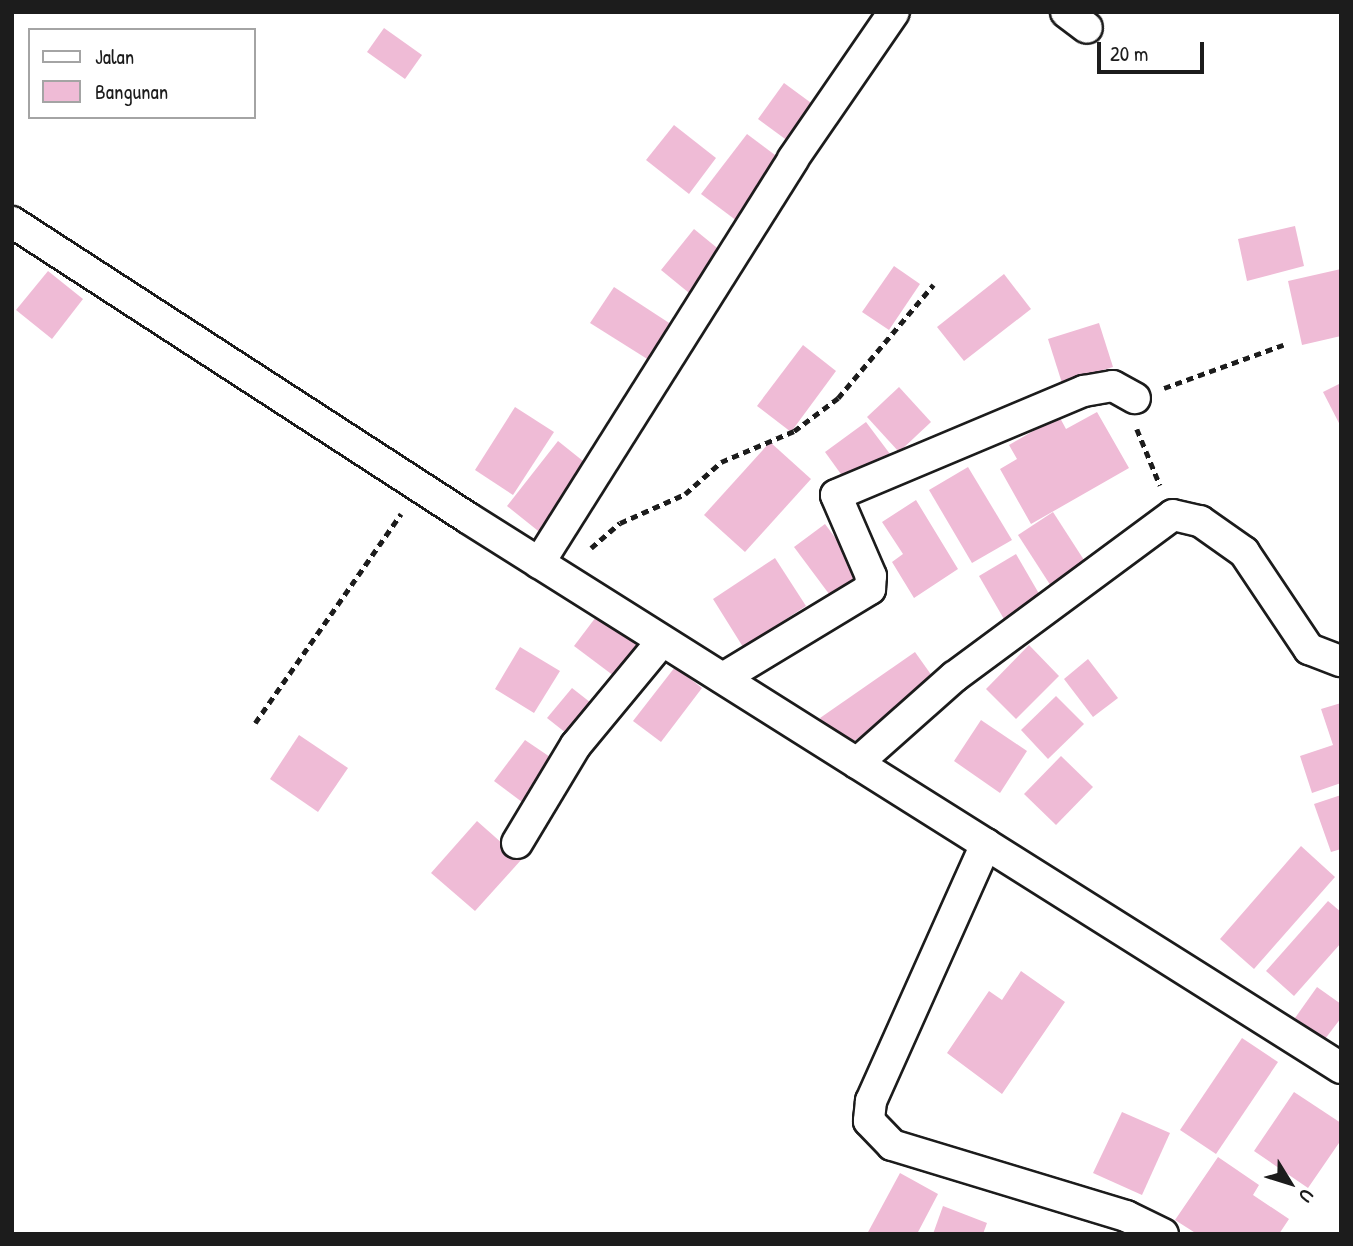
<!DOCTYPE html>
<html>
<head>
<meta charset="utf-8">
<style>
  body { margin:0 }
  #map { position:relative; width:1353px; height:1246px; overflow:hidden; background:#fff; font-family:"Patrick Hand",sans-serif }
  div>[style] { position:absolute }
  .building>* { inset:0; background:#efbbd6 }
  .path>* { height:4.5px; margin-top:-2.25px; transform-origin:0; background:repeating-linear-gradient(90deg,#1c1c1c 0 7px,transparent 0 12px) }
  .roads { filter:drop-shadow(2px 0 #1c1c1c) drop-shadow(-2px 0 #1c1c1c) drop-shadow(0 2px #1c1c1c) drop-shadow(0 -2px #1c1c1c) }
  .minor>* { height:30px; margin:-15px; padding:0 15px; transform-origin:15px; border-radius:15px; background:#fff }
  span { translate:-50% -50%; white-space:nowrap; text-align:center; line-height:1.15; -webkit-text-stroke:5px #fff; paint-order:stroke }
  .frame { position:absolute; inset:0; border:14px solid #1c1c1c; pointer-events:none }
  .legend { position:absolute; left:28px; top:28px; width:228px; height:91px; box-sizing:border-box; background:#fff; border:2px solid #a4a4a4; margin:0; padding:9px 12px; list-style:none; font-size:21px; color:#1c1c1c }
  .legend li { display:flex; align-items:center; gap:14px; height:35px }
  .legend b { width:35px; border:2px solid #a4a4a4 }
  .north { position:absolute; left:1255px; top:1148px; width:70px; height:70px; -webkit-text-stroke:5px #fff; paint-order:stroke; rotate:128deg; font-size:19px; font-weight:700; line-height:28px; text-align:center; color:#1c1c1c }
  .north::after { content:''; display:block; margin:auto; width:24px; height:32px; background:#1c1c1c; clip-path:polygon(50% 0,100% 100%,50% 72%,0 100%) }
  .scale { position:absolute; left:1097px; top:42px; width:107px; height:32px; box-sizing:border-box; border:4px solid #1c1c1c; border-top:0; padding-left:9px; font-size:21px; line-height:24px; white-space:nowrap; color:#1c1c1c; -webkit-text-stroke:5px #fff; paint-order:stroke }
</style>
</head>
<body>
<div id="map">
  <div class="building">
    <i style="clip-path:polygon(384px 28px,422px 55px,405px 79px,367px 52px)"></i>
    <i style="clip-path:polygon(784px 83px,818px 108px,792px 144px,758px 119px)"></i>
    <i style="clip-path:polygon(674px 125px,716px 158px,689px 194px,646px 160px)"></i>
    <i style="clip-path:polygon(747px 134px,783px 161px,737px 221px,701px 194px)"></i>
    <i style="clip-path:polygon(1295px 226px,1304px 266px,1247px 281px,1238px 239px)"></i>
    <i style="clip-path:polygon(694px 229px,727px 256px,694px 297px,661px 270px)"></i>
    <i style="clip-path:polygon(894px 266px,920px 284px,889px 330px,862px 312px)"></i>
    <i style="clip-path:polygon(1341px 269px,1341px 336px,1302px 345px,1288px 281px)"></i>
    <i style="clip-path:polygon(48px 271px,83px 299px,52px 339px,16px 310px)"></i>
    <i style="clip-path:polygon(1004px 274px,1031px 309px,964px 361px,937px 327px)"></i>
    <i style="clip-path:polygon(614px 287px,683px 332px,660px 367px,590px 323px)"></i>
    <i style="clip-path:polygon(1099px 323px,1113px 367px,1062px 383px,1048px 339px)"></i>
    <i style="clip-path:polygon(803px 345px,836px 371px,791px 432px,757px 406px)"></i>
    <i style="clip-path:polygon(1341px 383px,1341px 427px,1323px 392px)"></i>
    <i style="clip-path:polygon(899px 387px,931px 422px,899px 452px,867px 417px)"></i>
    <i style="clip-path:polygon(515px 407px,554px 432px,513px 495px,475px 470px)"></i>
    <i style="clip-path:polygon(1097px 412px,1129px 468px,1031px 524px,1000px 469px,1017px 459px,1009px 445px,1059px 416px,1066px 429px)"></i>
    <i style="clip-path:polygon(866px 422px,893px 458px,851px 488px,825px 452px)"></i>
    <i style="clip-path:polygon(558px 441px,593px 469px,542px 534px,507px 506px)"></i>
    <i style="clip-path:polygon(770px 442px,811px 479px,745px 552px,704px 515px)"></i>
    <i style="clip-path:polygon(968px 467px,1012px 540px,972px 563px,929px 490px)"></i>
    <i style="clip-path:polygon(916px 500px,958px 569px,914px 598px,892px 562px,903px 554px,882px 522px)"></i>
    <i style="clip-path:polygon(1053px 512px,1093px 574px,1058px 597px,1018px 535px)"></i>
    <i style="clip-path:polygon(825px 524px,866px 579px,835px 602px,794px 547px)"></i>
    <i style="clip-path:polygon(1016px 554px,1045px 604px,1008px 626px,979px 576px)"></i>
    <i style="clip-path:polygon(775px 558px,806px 606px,743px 647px,713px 599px)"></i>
    <i style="clip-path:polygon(602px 609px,641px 639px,614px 676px,574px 646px)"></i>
    <i style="clip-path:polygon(1029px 645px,1059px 676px,1016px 719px,986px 689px)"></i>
    <i style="clip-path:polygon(520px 647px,560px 671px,534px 713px,495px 689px)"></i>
    <i style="clip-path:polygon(915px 652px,937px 683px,841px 750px,820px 718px)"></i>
    <i style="clip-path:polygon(1088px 659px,1118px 698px,1093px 717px,1064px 679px)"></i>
    <i style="clip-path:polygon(675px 667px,702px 688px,661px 742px,633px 721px)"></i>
    <i style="clip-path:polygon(572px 688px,595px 706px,571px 737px,547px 718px)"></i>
    <i style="clip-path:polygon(1056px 696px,1084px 724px,1048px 759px,1021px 730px)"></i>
    <i style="clip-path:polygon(1341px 703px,1341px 783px,1312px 793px,1300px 756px,1333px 745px,1321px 709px)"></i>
    <i style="clip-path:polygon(981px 720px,1027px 751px,1000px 793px,954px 761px)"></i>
    <i style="clip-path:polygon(299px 735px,348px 768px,318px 812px,270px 779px)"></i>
    <i style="clip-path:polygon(525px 740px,553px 759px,522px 802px,494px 781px)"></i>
    <i style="clip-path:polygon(1061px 756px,1093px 787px,1056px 825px,1024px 794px)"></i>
    <i style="clip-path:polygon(1341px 795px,1341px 849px,1331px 852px,1314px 804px)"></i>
    <i style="clip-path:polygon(477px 821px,521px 860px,475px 911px,431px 873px)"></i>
    <i style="clip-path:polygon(1301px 846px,1335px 877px,1254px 969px,1220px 939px)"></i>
    <i style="clip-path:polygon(1328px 901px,1341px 912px,1341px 943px,1294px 996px,1266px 971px)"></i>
    <i style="clip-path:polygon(1021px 971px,1065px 1002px,1002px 1094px,947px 1053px,989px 991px,1002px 1000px)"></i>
    <i style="clip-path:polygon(1317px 987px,1341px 1004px,1341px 1018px,1325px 1039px,1295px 1018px)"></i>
    <i style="clip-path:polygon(1242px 1038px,1278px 1062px,1216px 1154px,1180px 1130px)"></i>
    <i style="clip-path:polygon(1294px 1092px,1341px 1123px,1341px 1140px,1308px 1188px,1254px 1151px)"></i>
    <i style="clip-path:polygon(1122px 1112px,1170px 1133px,1142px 1195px,1093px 1173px)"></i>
    <i style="clip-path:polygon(1218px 1157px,1259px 1185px,1253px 1195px,1289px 1219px,1279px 1234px,1197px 1234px,1175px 1220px)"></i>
    <i style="clip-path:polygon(900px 1173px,938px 1194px,917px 1234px,867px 1234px)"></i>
    <i style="clip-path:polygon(943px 1206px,987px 1223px,983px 1234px,933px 1234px)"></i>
  </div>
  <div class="path">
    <i style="left:1164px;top:388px;width:127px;rotate:-19.9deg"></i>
    <i style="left:1137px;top:429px;width:61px;rotate:67.7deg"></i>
    <i style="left:591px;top:548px;width:38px;rotate:-41deg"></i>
    <i style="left:620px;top:523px;width:71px;rotate:-24deg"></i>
    <i style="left:685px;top:494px;width:48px;rotate:-41.6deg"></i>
    <i style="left:721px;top:462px;width:79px;rotate:-23deg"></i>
    <i style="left:794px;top:431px;width:55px;rotate:-36.9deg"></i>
    <i style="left:838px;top:398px;width:148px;rotate:-49.9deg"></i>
    <i style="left:255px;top:723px;width:255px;rotate:-55.1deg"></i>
  </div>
  <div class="roads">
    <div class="minor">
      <i style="left:1066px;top:12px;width:26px;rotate:37deg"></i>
      <i style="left:12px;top:222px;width:544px;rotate:32.99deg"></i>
      <i style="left:468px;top:518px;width:1032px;rotate:32.21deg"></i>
      <i style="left:539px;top:563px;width:477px;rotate:-57.8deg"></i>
      <i style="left:793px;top:159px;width:178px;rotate:-55.5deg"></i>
      <i style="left:723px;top:678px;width:172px;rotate:-31.2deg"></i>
      <i style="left:870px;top:589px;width:13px;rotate:-86deg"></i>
      <i style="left:871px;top:576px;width:88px;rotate:-113.4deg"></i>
      <i style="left:836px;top:495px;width:269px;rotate:-22.8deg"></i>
      <i style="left:1084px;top:391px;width:29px;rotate:-10deg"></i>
      <i style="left:1113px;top:386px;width:25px;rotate:29deg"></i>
      <i style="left:857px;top:763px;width:130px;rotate:-41.6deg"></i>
      <i style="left:954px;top:677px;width:272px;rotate:-36.5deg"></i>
      <i style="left:1173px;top:515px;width:28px;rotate:13deg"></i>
      <i style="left:1200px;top:521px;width:54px;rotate:35.2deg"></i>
      <i style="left:1244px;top:552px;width:117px;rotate:56.2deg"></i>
      <i style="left:1309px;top:649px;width:34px;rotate:21deg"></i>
      <i style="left:517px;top:843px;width:114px;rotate:-59deg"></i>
      <i style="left:576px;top:745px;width:135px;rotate:-50.4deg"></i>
      <i style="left:986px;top:844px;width:282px;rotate:114.1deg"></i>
      <i style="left:871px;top:1101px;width:20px;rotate:96deg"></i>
      <i style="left:869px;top:1121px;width:33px;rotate:46deg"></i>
      <i style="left:892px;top:1145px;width:245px;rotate:16.9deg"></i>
      <i style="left:1126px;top:1216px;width:41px;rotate:25.9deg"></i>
    </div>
  </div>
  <div class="frame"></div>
  <ul class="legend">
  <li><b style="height:9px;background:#fff"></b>Jalan</li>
  <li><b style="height:19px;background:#efbbd6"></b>Bangunan</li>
  </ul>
  <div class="north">U</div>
  <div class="scale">20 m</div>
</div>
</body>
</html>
